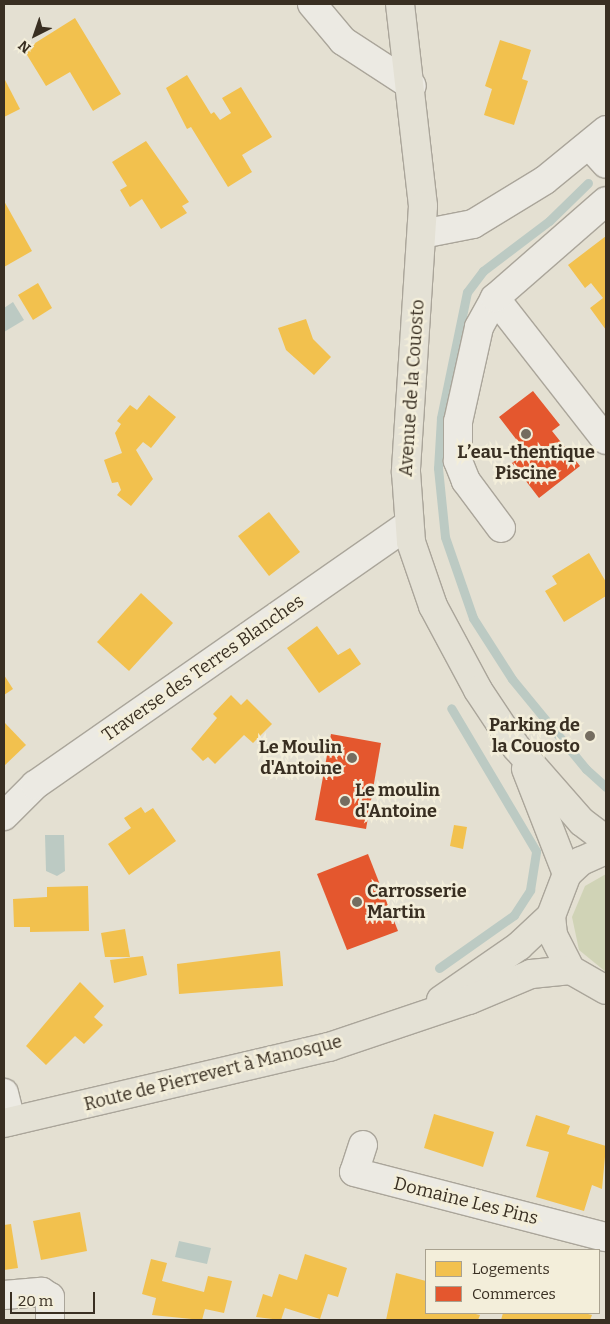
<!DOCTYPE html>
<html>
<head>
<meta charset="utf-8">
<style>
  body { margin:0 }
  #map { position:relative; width:610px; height:1324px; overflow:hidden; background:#e4e0d2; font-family:Bitter,serif }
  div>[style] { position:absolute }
  .green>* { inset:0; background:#d0d3b6 }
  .water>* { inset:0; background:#bccac3 }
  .homes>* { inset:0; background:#f2c14e }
  .shops>* { inset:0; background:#e4572e }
  .stream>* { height:9px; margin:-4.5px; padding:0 4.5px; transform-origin:4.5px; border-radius:4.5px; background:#bccac3 }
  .roads { filter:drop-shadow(1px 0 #aaa59a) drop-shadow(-1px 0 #aaa59a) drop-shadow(0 1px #aaa59a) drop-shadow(0 -1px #aaa59a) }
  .minor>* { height:28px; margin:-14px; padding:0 14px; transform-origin:14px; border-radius:14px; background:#eceae3 }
  .major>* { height:28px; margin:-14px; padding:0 14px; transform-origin:14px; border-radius:14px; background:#e4e1d5 }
  .dots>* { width:14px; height:14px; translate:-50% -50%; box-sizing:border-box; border:2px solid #f3eeda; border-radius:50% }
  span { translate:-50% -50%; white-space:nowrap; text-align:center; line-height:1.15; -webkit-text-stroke:5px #f3eeda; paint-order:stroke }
  .street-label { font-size:18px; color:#392f22 }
  .poi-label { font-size:18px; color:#392f22; font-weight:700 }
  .right { translate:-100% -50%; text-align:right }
  .left { translate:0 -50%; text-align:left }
  .frame { position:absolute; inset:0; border:5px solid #392f22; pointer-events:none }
  .legend { position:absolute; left:425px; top:1249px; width:175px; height:65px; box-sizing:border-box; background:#f3eeda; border:1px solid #a9a290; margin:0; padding:6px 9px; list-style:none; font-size:15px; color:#392f22 }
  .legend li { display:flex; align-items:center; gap:10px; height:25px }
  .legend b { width:25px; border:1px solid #a9a290 }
  .north { position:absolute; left:10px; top:10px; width:50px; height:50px; -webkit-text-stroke:4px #f3eeda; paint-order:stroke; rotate:221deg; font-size:14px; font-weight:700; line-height:20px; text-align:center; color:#392f22 }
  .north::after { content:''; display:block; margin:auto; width:18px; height:22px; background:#392f22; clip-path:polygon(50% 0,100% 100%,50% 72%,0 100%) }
  .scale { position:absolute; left:10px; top:1292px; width:85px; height:22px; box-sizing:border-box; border:2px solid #392f22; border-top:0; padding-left:6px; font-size:15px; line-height:18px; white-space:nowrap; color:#392f22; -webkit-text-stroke:4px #f3eeda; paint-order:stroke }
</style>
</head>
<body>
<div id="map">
  <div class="green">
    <i style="clip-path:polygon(606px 874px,606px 972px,579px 950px,572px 917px,585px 886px)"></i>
  </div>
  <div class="water">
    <i style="clip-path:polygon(13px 302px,24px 320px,4px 332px,4px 308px)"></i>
    <i style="clip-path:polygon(45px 835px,64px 835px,65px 871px,57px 876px,46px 871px)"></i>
    <i style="clip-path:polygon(179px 1241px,211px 1248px,207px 1264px,175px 1257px)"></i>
  </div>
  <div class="homes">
    <i style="clip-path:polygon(75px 18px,121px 94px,93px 111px,70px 72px,46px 86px,24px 50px)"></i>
    <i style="clip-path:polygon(500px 40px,531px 50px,522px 79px,528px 81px,514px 125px,484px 115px,492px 89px,485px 86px)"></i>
    <i style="clip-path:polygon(187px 75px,211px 114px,214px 112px,220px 120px,231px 113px,222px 98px,241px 87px,272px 137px,242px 155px,252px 172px,228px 187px,191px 127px,187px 129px,166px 88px)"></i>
    <i style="clip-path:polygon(4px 78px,20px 109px,4px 117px)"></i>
    <i style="clip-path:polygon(146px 141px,189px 202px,182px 206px,187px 213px,161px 229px,142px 199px,130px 207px,120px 190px,127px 186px,112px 162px)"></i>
    <i style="clip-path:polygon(4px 201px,32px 251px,4px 267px)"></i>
    <i style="clip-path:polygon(606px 236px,606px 330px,590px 308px,603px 298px,591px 283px,585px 288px,568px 265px)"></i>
    <i style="clip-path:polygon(38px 283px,52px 308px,33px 320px,18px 295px)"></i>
    <i style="clip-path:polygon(306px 319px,313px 339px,331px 357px,314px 375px,286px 350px,278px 328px)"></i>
    <i style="clip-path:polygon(149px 395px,176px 417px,151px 448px,143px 442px,136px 450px,153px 479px,131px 506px,117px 495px,121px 490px,118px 482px,112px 483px,104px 460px,122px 453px,115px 433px,121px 424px,117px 421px,130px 405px,137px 410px)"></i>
    <i style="clip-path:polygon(269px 512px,300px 552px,269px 576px,238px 536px)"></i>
    <i style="clip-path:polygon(589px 553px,606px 582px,606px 596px,564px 622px,545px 591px,557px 584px,552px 576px)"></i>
    <i style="clip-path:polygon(141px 593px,173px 623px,129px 671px,97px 642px)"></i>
    <i style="clip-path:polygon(317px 626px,338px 655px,350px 648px,361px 664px,319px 693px,287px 648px)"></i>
    <i style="clip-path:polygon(4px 675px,13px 689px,4px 695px)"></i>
    <i style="clip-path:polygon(231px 695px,241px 705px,247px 699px,272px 724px,253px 743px,244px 735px,215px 764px,208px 757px,203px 761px,191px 749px,217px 718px,213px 714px)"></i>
    <i style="clip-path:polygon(4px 722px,26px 745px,4px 766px)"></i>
    <i style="clip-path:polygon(141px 807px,145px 813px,153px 808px,176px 841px,129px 875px,108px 844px,131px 828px,124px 818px)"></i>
    <i style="clip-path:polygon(454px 825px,467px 827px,463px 849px,450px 846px)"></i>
    <i style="clip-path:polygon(88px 886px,89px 931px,30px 932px,30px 927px,14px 927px,13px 899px,47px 897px,47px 887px)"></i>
    <i style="clip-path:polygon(125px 929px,130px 957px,105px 957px,101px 933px)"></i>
    <i style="clip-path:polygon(280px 951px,283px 986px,179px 994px,177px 964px)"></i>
    <i style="clip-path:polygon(143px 956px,147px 975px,114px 983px,110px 960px)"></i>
    <i style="clip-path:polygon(80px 982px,104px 1006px,94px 1017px,103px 1025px,84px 1044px,75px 1036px,46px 1065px,26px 1046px)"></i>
    <i style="clip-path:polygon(434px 1114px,494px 1132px,483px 1167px,424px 1148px)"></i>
    <i style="clip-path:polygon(536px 1115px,570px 1126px,567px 1134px,606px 1146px,602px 1189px,592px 1185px,584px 1211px,536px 1197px,549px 1152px,526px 1146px)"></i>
    <i style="clip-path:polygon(80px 1212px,87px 1251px,41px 1260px,33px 1221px)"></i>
    <i style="clip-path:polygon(11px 1224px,18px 1268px,4px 1270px,4px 1225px)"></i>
    <i style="clip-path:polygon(305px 1254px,347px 1268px,338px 1297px,328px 1294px,320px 1319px,285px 1308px,281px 1320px,256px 1317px,263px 1294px,272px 1297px,279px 1274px,297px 1280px)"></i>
    <i style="clip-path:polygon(151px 1259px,167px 1263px,162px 1281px,204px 1292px,208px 1276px,232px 1281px,224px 1313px,205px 1309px,202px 1320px,152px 1315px,156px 1298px,142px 1294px)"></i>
    <i style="clip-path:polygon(396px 1273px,426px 1281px,426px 1313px,471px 1313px,480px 1315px,478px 1320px,386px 1320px)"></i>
    <i style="clip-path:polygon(503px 1313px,584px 1313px,592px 1315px,590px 1320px,501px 1320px)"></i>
  </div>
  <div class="shops">
    <i style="clip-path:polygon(533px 391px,560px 425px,552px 431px,580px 466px,539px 498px,512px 463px,526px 452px,499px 417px)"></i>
    <i style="clip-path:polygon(331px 734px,381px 743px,366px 829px,315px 820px)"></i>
    <i style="clip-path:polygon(368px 854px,398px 931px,347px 950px,317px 874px)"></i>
  </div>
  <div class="stream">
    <i style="left:588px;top:183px;width:54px;rotate:135.7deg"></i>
    <i style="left:549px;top:221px;width:83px;rotate:142.9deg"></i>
    <i style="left:483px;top:271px;width:26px;rotate:127deg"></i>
    <i style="left:467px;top:292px;width:129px;rotate:101.7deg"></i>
    <i style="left:441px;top:418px;width:50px;rotate:93.4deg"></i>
    <i style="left:438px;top:468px;width:69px;rotate:84.2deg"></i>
    <i style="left:445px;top:537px;width:86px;rotate:70.9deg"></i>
    <i style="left:473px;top:618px;width:72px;rotate:57.4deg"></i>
    <i style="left:512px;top:679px;width:117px;rotate:50.6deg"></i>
    <i style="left:586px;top:769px;width:27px;rotate:42deg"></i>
    <i style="left:439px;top:968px;width:92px;rotate:-35.2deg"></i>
    <i style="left:514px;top:915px;width:30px;rotate:-57deg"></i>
    <i style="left:530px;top:890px;width:39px;rotate:-81deg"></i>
    <i style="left:536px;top:851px;width:166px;rotate:-120.7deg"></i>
  </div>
  <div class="roads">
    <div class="minor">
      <i style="left:312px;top:4px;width:48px;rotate:50deg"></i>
      <i style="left:343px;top:41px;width:82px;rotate:33.1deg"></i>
      <i style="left:589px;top:145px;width:25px;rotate:48deg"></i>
      <i style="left:422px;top:234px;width:52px;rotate:-11.1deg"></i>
      <i style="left:473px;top:224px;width:84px;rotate:-31.4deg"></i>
      <i style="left:545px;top:180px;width:79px;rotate:-39.3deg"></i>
      <i style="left:495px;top:298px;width:180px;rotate:52deg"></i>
      <i style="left:501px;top:528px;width:59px;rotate:-126.7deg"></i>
      <i style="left:466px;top:481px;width:22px;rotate:-112deg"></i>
      <i style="left:458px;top:461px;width:39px;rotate:-90deg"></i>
      <i style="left:458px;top:422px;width:97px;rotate:-77.5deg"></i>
      <i style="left:479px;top:327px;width:33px;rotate:-61deg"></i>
      <i style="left:495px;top:298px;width:147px;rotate:-41.1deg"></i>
      <i style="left:4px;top:816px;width:44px;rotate:-45deg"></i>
      <i style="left:35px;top:785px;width:455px;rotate:-34.9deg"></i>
      <i style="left:4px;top:1093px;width:29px;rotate:76deg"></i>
      <i style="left:363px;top:1145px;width:28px;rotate:108deg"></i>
      <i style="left:354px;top:1172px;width:260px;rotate:14.5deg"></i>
      <i style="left:4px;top:1295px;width:38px;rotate:-5deg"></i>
      <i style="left:42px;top:1292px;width:9px;rotate:32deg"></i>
      <i style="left:50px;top:1297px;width:23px;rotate:90deg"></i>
    </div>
    <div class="major">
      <i style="left:400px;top:4px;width:203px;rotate:83.5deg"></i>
      <i style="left:423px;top:206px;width:267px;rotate:93.7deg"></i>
      <i style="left:406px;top:472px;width:70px;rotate:85.9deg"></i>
      <i style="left:411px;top:542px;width:68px;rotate:71deg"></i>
      <i style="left:433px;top:606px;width:95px;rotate:61.8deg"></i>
      <i style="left:478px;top:690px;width:69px;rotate:56.3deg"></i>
      <i style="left:516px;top:747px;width:100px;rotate:48.7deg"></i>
      <i style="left:582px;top:822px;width:30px;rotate:37deg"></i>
      <i style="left:526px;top:769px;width:113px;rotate:68.7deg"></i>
      <i style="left:606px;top:850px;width:27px;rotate:156deg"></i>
      <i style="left:581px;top:861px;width:19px;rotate:137deg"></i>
      <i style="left:567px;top:874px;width:45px;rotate:110.9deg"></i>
      <i style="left:551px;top:916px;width:19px;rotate:84deg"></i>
      <i style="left:553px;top:935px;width:39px;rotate:63deg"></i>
      <i style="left:571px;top:970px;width:40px;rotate:29.7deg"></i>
      <i style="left:441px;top:1000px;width:95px;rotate:-34.7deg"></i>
      <i style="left:519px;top:946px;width:44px;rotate:-43.2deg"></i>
      <i style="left:4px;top:1123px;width:334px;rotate:-13.2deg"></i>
      <i style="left:329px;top:1047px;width:148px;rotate:-18.6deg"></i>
      <i style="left:469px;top:1000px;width:67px;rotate:-22.8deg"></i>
      <i style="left:531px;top:974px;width:40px;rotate:-5.7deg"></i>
    </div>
  </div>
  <div class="dots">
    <i style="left:526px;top:434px;background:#756d60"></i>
    <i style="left:590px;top:736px;background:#756d60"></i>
    <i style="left:352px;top:758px;background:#756d60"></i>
    <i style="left:345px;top:801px;background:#756d60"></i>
    <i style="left:357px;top:902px;background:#756d60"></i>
  </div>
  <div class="street-label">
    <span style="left:412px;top:388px;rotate:-86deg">Avenue de la Couosto</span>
    <span style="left:203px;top:668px;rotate:-35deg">Traverse des Terres Blanches</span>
    <span style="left:213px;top:1073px;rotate:-14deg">Route de Pierrevert à Manosque</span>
    <span style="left:466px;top:1201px;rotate:14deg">Domaine Les Pins</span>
  </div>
  <div class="poi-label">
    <span style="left:526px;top:463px">L’eau-thentique<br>Piscine</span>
    <span class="right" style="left:580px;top:736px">Parking de<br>la Couosto</span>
    <span class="right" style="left:342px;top:758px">Le Moulin<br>d'Antoine</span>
    <span class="left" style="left:355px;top:801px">Le moulin<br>d'Antoine</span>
    <span class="left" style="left:367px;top:902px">Carrosserie<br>Martin</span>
  </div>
  <div class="frame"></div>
  <ul class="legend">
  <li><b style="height:14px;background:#f2c14e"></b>Logements</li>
  <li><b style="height:14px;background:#e4572e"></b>Commerces</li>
  </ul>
  <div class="north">N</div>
  <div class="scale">20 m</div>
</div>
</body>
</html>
